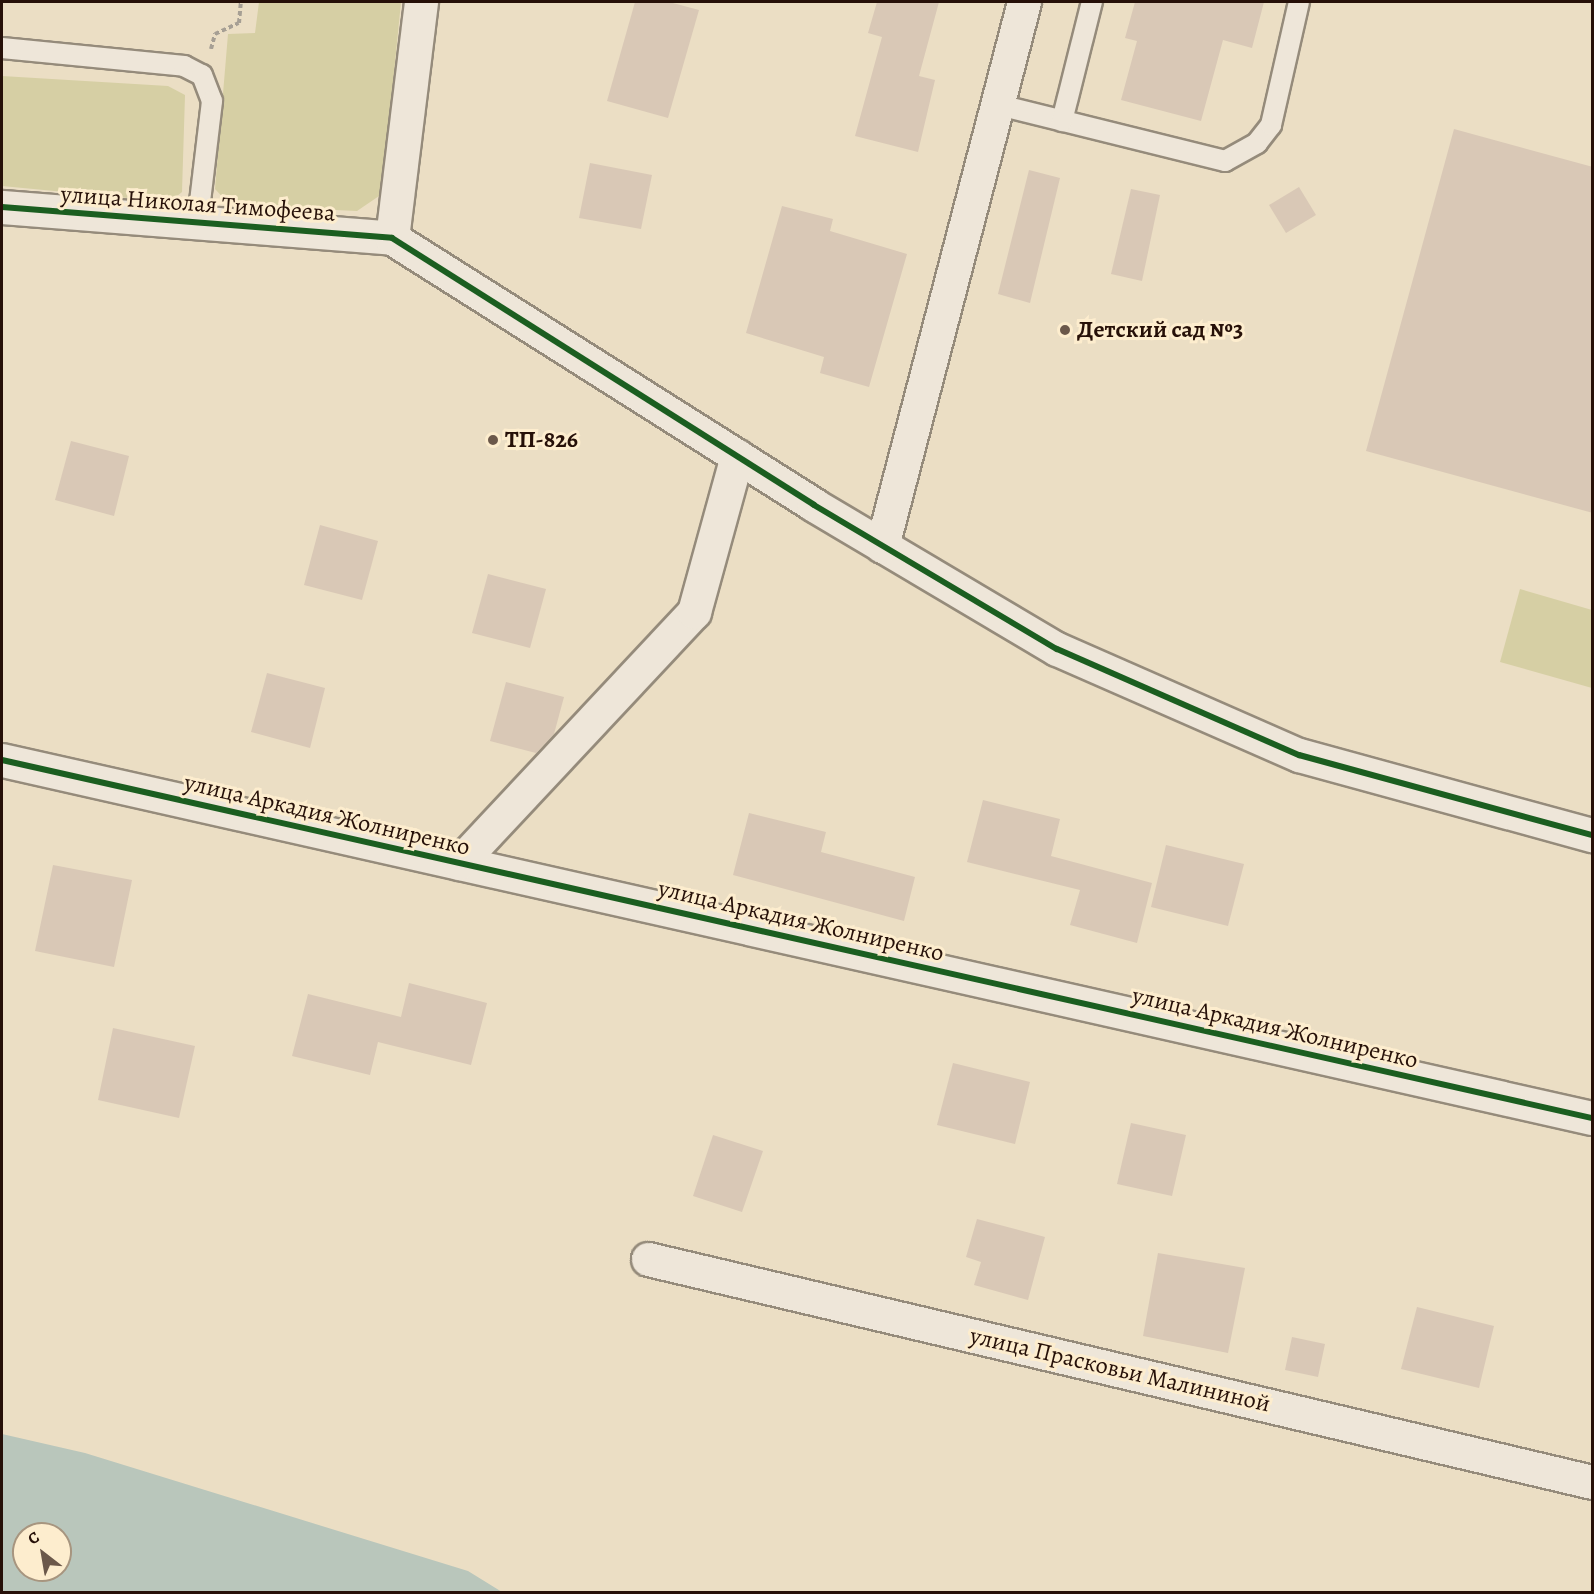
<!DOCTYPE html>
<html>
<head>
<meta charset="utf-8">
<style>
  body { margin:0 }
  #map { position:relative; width:1594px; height:1594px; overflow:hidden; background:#ebdec4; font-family:Alegreya,serif }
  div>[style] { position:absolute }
  .green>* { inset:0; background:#d6cfa4 }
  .water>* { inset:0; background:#b9c6bb }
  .building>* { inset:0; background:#d9c8b6 }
  .path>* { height:4px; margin-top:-2px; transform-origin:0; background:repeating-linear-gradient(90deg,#a69f94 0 4.5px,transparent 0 7.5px) }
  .roads { filter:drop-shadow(2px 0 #958b7b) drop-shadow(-2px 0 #958b7b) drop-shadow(0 2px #958b7b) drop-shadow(0 -2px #958b7b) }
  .service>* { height:20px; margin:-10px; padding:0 10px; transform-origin:10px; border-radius:10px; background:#eee6d9 }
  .minor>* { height:33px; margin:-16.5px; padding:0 16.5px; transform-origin:16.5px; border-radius:16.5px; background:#eee6d9 }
  .cycleway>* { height:6px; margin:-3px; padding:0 3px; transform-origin:3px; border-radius:3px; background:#1b5e20 }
  .dots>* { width:16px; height:16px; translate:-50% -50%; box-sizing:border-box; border:3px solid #fdedce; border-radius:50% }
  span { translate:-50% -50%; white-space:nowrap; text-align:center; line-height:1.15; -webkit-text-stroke:6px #fdedce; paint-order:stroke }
  .street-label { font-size:24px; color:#261008 }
  .poi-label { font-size:24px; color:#261008; font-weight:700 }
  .left { translate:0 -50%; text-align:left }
  .frame { position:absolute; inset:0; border:3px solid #261008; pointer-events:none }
  .north { position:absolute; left:12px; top:1522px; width:60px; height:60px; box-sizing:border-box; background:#fdedce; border:2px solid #a7957f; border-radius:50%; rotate:329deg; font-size:16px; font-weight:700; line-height:24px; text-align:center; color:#261008 }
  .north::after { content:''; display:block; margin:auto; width:21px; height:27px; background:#6b584a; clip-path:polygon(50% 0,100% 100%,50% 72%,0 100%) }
</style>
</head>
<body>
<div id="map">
  <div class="green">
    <i style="clip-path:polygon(259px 2px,401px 2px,382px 194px,357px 211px,230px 205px,215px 189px,228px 34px,255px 33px)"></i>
    <i style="clip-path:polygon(2px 76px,168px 86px,185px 95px,182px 192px,170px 202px,2px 186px)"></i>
    <i style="clip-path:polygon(1520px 589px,1592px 610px,1592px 688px,1500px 662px)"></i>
  </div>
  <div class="water">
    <i style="clip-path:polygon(evenodd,2px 1434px,85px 1453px,468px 1571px,502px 1592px,2px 1592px,2px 1434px,24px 1534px,60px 1534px,60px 1570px,24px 1570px,24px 1534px)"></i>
  </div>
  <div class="building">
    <i style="clip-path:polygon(635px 2px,669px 2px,699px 10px,668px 118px,607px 101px)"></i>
    <i style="clip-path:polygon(877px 2px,939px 2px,919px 76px,935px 80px,918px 152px,855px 136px,882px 37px,868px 33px)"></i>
    <i style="clip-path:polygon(1135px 2px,1264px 2px,1252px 48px,1223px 40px,1201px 121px,1121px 100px,1137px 41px,1125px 38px)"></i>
    <i style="clip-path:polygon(1454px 129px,1593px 167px,1593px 513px,1366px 451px)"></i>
    <i style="clip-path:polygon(590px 163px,652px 175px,641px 229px,579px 218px)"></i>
    <i style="clip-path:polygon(1029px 170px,1060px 178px,1030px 303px,998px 294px)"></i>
    <i style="clip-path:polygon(1299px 187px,1316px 215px,1286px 233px,1269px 205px)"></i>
    <i style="clip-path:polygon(1131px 189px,1160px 195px,1142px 281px,1111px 274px)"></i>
    <i style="clip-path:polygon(782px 206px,833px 219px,830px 231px,907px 254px,869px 387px,820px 373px,824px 357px,746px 333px)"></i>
    <i style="clip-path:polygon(71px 441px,129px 456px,114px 516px,55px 500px)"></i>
    <i style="clip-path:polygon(320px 525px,378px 541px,362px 600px,304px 585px)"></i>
    <i style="clip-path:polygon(488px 574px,546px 589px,530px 648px,472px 633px)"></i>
    <i style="clip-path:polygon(267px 673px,325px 688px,310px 748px,251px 732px)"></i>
    <i style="clip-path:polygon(506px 682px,564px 697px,554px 734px,536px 753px,490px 741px)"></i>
    <i style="clip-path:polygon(983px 800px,1060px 819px,1051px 856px,1152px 883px,1137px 943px,1070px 925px,1080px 890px,967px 862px)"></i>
    <i style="clip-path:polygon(749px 813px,826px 832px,821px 852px,915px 877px,904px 921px,733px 875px)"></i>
    <i style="clip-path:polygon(1166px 845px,1244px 864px,1228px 926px,1151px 907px)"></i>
    <i style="clip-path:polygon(53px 865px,132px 880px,114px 967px,35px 951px)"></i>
    <i style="clip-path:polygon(409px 983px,487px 1003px,471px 1065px,378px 1042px,370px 1075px,292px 1056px,308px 994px,401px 1017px)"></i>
    <i style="clip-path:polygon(113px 1028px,195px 1046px,179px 1118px,98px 1100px)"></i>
    <i style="clip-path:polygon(953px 1063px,1030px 1082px,1015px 1144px,937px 1125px)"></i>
    <i style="clip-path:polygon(1131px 1123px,1186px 1135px,1172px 1196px,1117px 1184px)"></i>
    <i style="clip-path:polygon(713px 1135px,763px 1151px,742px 1212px,693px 1196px)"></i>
    <i style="clip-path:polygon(977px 1219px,1045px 1237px,1028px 1300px,974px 1285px,981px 1262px,966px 1257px)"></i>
    <i style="clip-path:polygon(1158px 1253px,1245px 1268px,1228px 1353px,1143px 1336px)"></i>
    <i style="clip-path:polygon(1417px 1307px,1494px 1326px,1479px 1388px,1401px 1369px)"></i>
    <i style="clip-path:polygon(1292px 1337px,1325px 1344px,1318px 1377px,1285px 1370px)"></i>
  </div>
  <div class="path">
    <i style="left:211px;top:49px;width:16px;rotate:-75deg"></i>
    <i style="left:215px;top:34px;width:26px;rotate:-25deg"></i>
    <i style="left:239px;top:23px;width:21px;rotate:-85deg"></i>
  </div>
  <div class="roads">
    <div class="service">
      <i style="left:2px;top:48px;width:183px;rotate:5.6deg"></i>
      <i style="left:184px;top:66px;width:20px;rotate:27deg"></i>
      <i style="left:202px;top:75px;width:28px;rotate:69deg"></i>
      <i style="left:212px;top:101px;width:119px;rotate:96.8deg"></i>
      <i style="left:999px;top:105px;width:233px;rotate:13.9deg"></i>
      <i style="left:1225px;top:161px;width:37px;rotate:-29deg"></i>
      <i style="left:1257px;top:143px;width:23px;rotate:-52deg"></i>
      <i style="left:1271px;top:125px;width:126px;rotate:-77.2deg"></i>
      <i style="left:1062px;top:121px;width:123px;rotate:-75.9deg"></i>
    </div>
    <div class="minor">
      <i style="left:2px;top:207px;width:391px;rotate:4.5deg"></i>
      <i style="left:392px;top:238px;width:499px;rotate:32.3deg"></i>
      <i style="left:814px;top:505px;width:282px;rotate:30.7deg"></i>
      <i style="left:1057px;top:649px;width:264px;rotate:23.7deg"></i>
      <i style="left:1299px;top:755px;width:304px;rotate:15.3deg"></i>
      <i style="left:392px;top:238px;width:238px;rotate:-83deg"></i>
      <i style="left:882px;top:546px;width:562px;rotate:-75.37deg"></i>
      <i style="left:2px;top:760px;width:1630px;rotate:12.69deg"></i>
      <i style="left:459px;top:863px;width:344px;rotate:-46.9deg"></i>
      <i style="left:694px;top:612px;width:162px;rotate:-74.6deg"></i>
      <i style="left:648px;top:1259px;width:970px;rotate:13.29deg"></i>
    </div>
  </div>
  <div class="cycleway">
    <i style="left:2px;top:207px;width:391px;rotate:4.5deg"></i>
    <i style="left:392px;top:238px;width:499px;rotate:32.3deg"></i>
    <i style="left:814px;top:505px;width:282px;rotate:30.7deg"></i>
    <i style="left:1057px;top:649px;width:264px;rotate:23.7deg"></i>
    <i style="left:1299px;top:755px;width:304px;rotate:15.3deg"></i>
    <i style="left:2px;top:760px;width:1630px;rotate:12.69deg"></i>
  </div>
  <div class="dots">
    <i style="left:1065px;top:330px;background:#6b584a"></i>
    <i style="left:493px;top:440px;background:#6b584a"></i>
  </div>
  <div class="street-label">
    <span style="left:198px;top:204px;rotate:4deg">улица Николая Тимофеева</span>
    <span style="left:327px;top:815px;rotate:13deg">улица Аркадия Жолниренко</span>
    <span style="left:801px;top:921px;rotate:13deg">улица Аркадия Жолниренко</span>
    <span style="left:1275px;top:1028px;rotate:13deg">улица Аркадия Жолниренко</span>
    <span style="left:1120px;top:1370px;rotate:13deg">улица Прасковьи Малининой</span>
  </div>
  <div class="poi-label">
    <span class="left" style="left:1077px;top:330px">Детский сад №3</span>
    <span class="left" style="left:505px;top:440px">ТП-826</span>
  </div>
  <div class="frame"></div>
  <div class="north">С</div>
</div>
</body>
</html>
